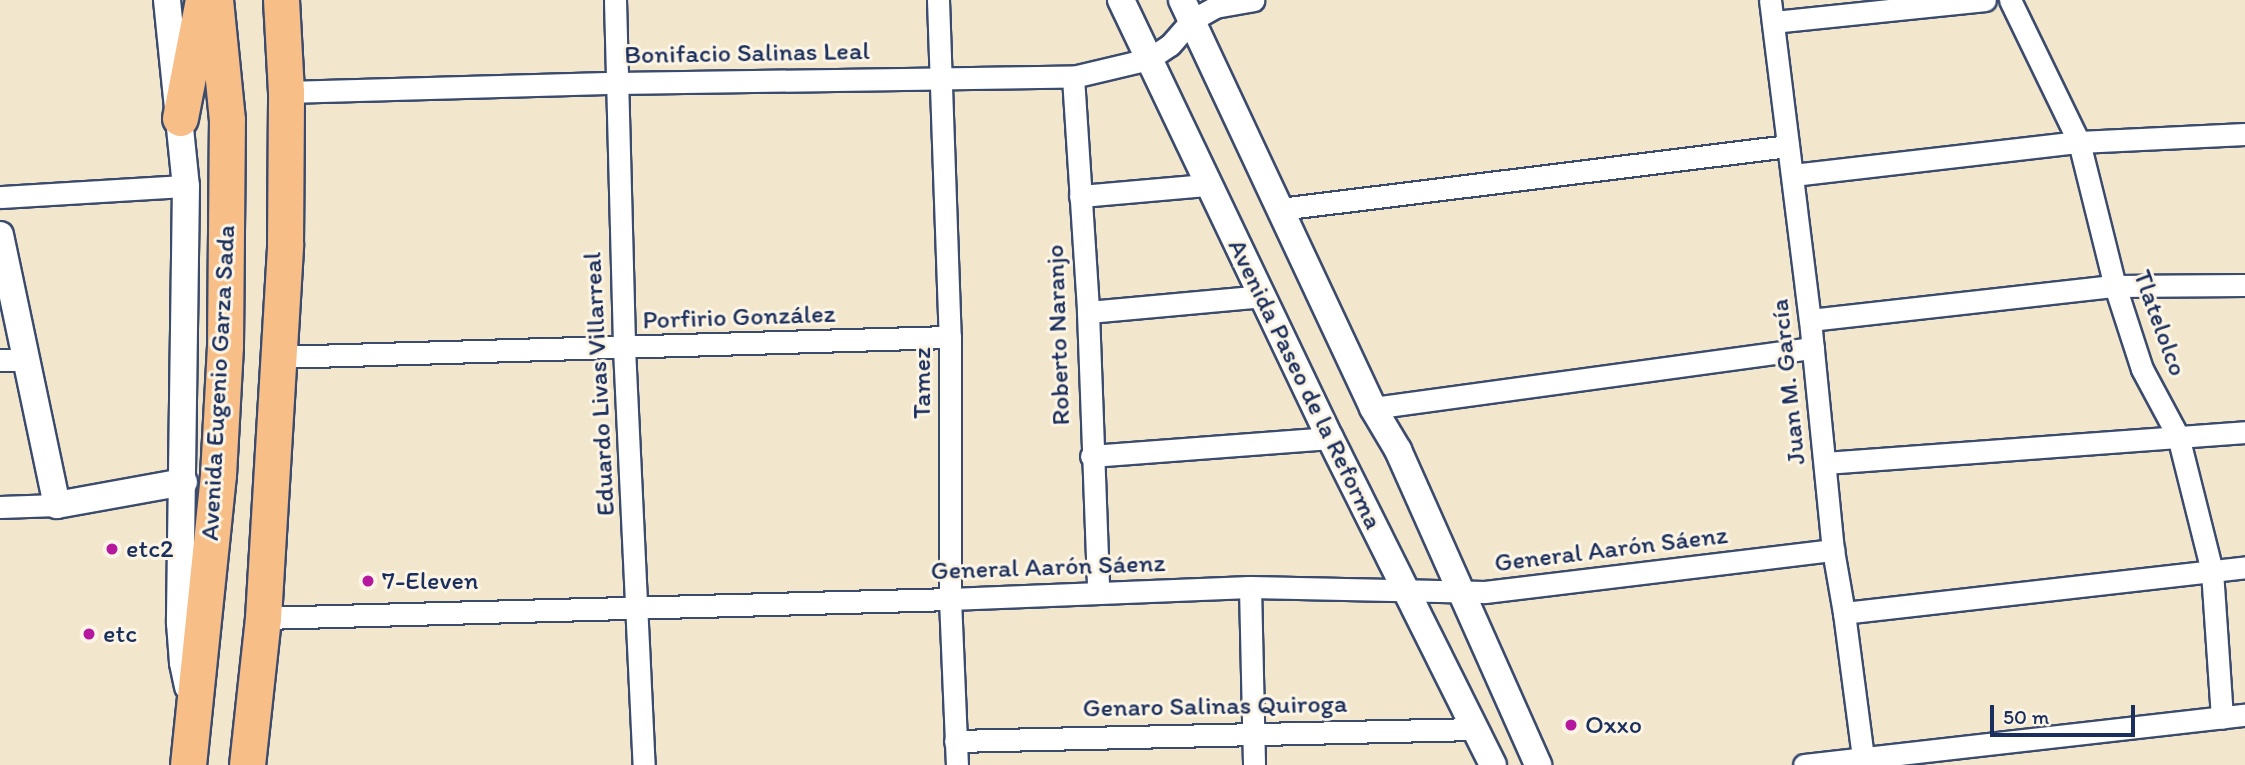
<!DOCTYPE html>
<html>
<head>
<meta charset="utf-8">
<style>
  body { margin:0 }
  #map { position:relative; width:2245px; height:765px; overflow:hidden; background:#f2e7cc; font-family:Itim,sans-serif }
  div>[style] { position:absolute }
  .roads { filter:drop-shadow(2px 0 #3b4b6e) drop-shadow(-2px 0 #3b4b6e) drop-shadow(0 2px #3b4b6e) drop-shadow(0 -2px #3b4b6e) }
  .minor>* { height:21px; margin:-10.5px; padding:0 10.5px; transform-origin:10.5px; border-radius:10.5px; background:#fff }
  .tertiary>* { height:26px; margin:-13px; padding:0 13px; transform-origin:13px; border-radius:13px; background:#fff }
  .trunk>* { height:35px; margin:-17.5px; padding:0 17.5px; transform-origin:17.5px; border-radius:17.5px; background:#f7be87 }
  .dots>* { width:19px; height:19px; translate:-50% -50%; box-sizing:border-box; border:4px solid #fcf5e5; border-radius:50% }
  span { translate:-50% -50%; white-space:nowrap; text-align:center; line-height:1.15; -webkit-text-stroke:6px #fcf5e5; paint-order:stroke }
  .street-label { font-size:26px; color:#1b2f5e }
  .poi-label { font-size:26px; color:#1b2f5e }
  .left { translate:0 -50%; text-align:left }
  .scale { position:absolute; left:1990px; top:705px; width:145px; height:32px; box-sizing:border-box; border:4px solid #1b2f5e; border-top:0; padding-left:9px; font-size:21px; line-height:24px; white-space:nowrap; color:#1b2f5e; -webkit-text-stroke:5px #fcf5e5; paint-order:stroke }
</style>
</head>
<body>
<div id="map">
  <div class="roads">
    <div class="minor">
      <i style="left:615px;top:0;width:348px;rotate:88.5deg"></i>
      <i style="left:624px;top:348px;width:417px;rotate:87.3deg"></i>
      <i style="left:938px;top:0;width:337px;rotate:88deg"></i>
      <i style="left:950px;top:337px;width:262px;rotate:90deg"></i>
      <i style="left:950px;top:599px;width:166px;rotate:87.6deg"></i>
      <i style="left:1770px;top:0;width:322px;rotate:82.9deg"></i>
      <i style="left:1810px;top:320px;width:231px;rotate:84.3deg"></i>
      <i style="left:1833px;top:550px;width:64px;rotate:80.1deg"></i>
      <i style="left:1844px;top:613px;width:146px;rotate:82.5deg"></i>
      <i style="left:2010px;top:0;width:158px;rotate:64.1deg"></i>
      <i style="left:2079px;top:142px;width:148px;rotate:76deg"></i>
      <i style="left:2115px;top:286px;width:87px;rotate:72deg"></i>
      <i style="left:2142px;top:369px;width:76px;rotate:61.8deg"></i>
      <i style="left:2178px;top:436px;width:139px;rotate:75.9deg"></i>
      <i style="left:2212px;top:571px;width:147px;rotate:86.1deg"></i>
      <i style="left:1773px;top:22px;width:213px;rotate:-5.9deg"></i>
      <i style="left:1073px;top:77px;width:235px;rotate:86.3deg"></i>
      <i style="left:1088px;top:312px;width:279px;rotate:87.9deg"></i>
      <i style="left:286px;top:92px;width:330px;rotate:-1.6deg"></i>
      <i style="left:616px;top:83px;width:457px;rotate:-0.8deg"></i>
      <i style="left:1073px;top:77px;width:78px;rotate:-13.3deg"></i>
      <i style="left:1149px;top:59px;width:25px;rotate:-34deg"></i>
      <i style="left:1170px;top:45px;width:33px;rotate:-49deg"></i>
      <i style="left:1192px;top:20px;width:26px;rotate:-29deg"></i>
      <i style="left:1215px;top:7px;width:39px;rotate:-10deg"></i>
      <i style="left:1793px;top:175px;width:288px;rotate:-6.6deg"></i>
      <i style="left:2079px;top:142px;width:166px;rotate:-2.8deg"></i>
      <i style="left:1080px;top:196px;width:127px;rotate:-5deg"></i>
      <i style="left:0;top:197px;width:186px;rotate:-3.4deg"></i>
      <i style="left:1280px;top:209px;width:512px;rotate:-7.07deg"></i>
      <i style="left:1088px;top:312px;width:177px;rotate:-5.2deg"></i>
      <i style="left:1810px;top:320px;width:307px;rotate:-6.4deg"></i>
      <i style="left:2115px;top:286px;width:130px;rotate:-0.4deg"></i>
      <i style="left:279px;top:357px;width:671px;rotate:-1.71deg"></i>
      <i style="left:0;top:360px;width:28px"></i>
      <i style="left:1373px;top:408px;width:444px;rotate:-7.8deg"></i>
      <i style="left:1091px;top:456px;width:240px;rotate:-4.3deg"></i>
      <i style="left:1825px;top:463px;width:421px;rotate:-4.2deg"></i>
      <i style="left:0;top:507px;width:57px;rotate:-2deg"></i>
      <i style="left:1250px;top:587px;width:178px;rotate:88.7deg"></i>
      <i style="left:1844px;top:613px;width:404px;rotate:-6.5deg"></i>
      <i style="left:263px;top:618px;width:687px;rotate:-1.58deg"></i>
      <i style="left:950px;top:599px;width:300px;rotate:-2.3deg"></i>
      <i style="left:1250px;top:587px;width:235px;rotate:1.2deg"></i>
      <i style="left:1485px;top:592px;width:351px;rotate:-6.9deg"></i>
      <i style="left:955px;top:741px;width:520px;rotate:-1.32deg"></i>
      <i style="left:1804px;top:765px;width:444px;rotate:-6.5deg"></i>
    </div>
    <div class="tertiary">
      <i style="left:167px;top:0;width:187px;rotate:84.2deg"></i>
      <i style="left:186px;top:186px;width:437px;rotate:90.8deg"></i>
      <i style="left:180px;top:623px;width:40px;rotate:85.7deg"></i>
      <i style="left:183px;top:663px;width:24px;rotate:78deg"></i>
      <i style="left:1121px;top:0;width:485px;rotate:64.5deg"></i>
      <i style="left:1330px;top:438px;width:365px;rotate:63.5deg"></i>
      <i style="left:1182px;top:0;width:450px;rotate:64.9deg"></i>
      <i style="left:1373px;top:408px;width:49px;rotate:59.2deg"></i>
      <i style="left:1398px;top:450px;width:345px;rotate:66deg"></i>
      <i style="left:0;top:235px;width:276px;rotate:78.1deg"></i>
      <i style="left:57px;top:505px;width:129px;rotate:-10.3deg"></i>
    </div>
    <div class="trunk">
      <i style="left:180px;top:118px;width:120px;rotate:-79deg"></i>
      <i style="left:188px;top:765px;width:292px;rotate:-84.1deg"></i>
      <i style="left:218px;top:475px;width:129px;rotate:-86.9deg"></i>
      <i style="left:225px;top:346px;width:226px;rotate:-89.5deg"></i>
      <i style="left:227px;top:120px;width:121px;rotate:-95.7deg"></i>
      <i style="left:247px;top:765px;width:148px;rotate:-83.8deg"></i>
      <i style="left:263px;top:618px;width:375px;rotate:-86.6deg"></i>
      <i style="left:285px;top:244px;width:152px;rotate:-89.6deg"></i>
      <i style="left:286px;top:92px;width:92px;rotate:-93.1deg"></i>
    </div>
  </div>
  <div class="dots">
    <i style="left:112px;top:549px;background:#b5179e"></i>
    <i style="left:368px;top:581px;background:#b5179e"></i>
    <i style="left:89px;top:634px;background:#b5179e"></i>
    <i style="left:1571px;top:725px;background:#b5179e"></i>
  </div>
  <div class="street-label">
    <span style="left:747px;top:53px;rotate:-1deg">Bonifacio Salinas Leal</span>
    <span style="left:739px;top:317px;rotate:-2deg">Porfirio González</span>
    <span style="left:2160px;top:323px;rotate:70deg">Tlatelolco</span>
    <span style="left:1058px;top:335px;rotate:-92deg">Roberto Naranjo</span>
    <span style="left:1788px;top:382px;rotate:-96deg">Juan M. García</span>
    <span style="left:218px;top:383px;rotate:-87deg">Avenida Eugenio Garza Sada</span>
    <span style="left:922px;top:383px;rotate:-90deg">Tamez</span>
    <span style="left:599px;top:384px;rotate:-93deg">Eduardo Livas Villarreal</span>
    <span style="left:1305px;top:384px;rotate:64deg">Avenida Paseo de la Reforma</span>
    <span style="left:1611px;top:549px;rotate:-7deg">General Aarón Sáenz</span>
    <span style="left:1048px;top:567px;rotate:-2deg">General Aarón Sáenz</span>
    <span style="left:1215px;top:706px;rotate:-1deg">Genaro Salinas Quiroga</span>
  </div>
  <div class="poi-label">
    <span class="left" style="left:126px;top:549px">etc2</span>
    <span class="left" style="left:382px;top:581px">7-Eleven</span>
    <span class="left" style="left:103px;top:634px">etc</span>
    <span class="left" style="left:1585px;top:725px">Oxxo</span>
  </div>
  <div class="scale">50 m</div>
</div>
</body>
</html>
